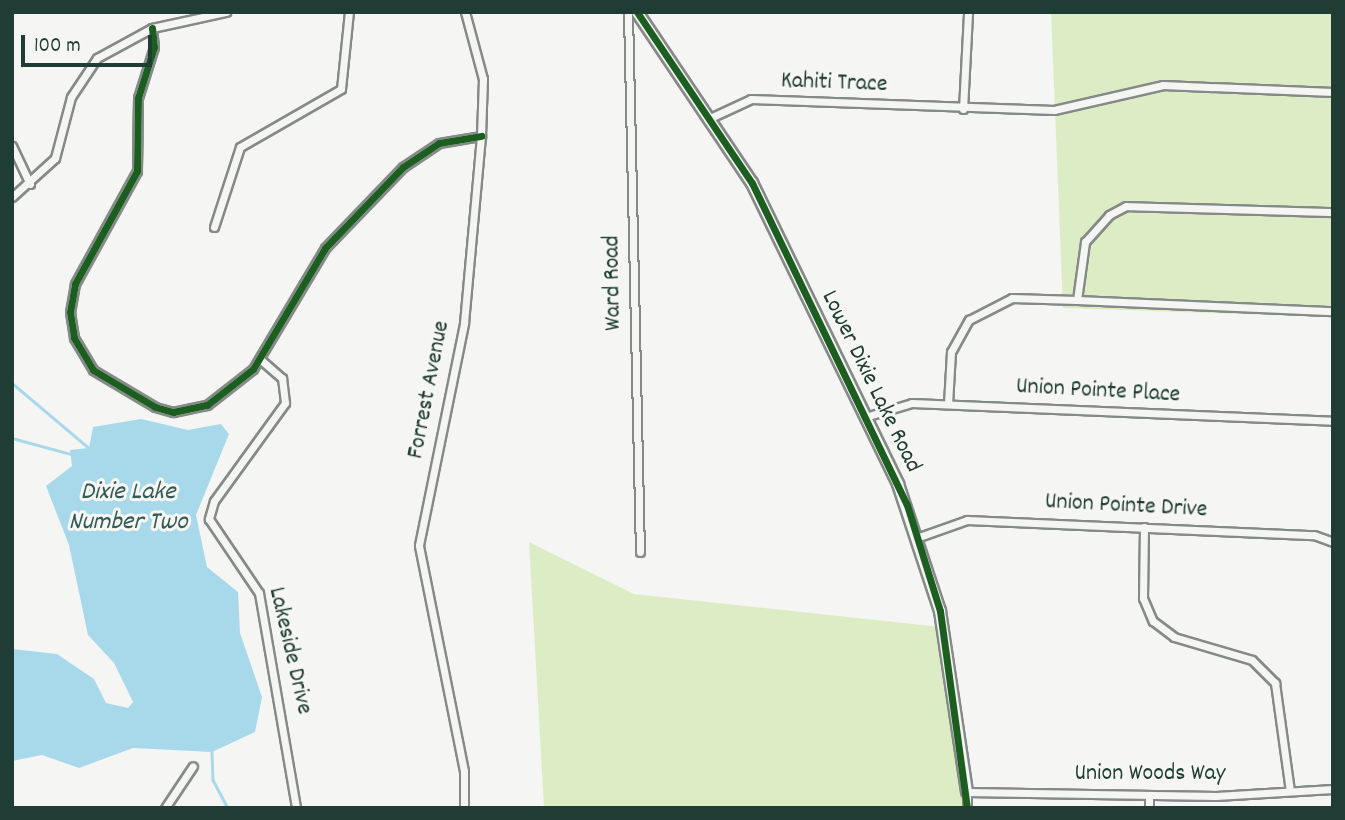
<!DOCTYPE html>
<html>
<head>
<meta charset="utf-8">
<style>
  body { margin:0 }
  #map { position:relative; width:1345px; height:820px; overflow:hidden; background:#f5f5f3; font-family:Dekko,sans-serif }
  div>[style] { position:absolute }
  .green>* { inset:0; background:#dcedc5 }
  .water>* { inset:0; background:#a8d9eb }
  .stream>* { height:2.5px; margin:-1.25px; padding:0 1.25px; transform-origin:1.25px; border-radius:1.25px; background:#a8d9eb }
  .roads { filter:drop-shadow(2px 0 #858a88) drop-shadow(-2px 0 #858a88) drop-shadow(0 2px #858a88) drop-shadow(0 -2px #858a88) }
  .street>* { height:7px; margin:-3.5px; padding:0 3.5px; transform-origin:3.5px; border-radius:3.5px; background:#f5f5f3 }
  .secondary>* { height:10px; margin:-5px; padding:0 5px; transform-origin:5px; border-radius:5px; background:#f5f5f3 }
  .cycleway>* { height:7px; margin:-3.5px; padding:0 3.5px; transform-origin:3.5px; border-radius:3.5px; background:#1b5e20 }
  span { translate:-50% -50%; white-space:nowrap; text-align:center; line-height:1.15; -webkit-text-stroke:6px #f6f6f2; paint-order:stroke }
  .street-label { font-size:24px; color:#1f3d34 }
  .water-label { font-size:26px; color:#345a58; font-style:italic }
  .frame { position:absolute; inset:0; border:14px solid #1f3d34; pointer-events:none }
  .scale { position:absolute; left:21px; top:35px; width:131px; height:32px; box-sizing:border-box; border:4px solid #1f3d34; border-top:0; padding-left:9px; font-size:21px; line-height:24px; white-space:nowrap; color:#1f3d34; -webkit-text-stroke:5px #f6f6f2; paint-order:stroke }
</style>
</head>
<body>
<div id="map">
  <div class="green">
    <i style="clip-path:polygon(1051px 12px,1333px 12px,1333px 317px,1063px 308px)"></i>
    <i style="clip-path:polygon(529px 542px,634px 594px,950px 628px,968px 808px,544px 808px)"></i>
  </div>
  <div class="water">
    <i style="clip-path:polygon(141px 419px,188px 430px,221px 424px,229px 434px,196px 515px,207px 567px,238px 592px,240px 633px,262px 697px,255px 732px,212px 752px,133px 748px,79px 768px,42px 755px,12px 761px,12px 649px,57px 654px,94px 679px,106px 703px,128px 708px,133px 702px,114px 663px,88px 635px,69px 545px,46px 486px,72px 466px,70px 450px,89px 448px,93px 427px)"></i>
  </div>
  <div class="stream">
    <i style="left:12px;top:383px;width:101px;rotate:40.2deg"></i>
    <i style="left:12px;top:438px;width:61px;rotate:15.2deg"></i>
    <i style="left:212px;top:752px;width:28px;rotate:88deg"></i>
    <i style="left:213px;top:780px;width:32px;rotate:62deg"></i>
  </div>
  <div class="roads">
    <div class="street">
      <i style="left:628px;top:12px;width:540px;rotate:88.73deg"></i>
      <i style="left:152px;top:28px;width:19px;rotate:84deg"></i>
      <i style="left:154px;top:47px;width:53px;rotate:107.4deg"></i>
      <i style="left:138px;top:98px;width:73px;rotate:90.8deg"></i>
      <i style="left:137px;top:171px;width:129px;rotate:118.8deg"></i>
      <i style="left:75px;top:284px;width:28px;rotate:100deg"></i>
      <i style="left:70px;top:312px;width:26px;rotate:81deg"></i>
      <i style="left:74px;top:338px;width:37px;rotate:59deg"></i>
      <i style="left:93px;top:370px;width:72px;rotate:30.8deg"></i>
      <i style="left:155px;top:407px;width:19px;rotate:16deg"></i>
      <i style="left:173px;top:412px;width:35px;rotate:-12deg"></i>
      <i style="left:207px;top:405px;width:58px;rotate:-38deg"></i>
      <i style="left:253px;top:369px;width:141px;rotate:-59.2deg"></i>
      <i style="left:325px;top:248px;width:112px;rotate:-46.1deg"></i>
      <i style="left:403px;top:167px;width:43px;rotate:-33.7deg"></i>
      <i style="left:439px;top:143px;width:43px;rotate:-9.5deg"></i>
      <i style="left:963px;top:109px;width:97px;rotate:-87deg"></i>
      <i style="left:708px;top:119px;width:47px;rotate:-24.9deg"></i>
      <i style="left:751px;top:99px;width:303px;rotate:2.1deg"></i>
      <i style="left:1054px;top:110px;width:112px;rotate:-12.9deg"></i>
      <i style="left:1163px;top:85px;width:170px;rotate:2.4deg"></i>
      <i style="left:12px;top:146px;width:42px;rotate:64.7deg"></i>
      <i style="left:12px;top:197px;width:58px;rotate:-42.2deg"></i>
      <i style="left:55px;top:158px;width:63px;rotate:-75.3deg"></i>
      <i style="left:71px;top:97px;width:47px;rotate:-56.3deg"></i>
      <i style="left:97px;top:58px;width:63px;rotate:-28.6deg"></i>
      <i style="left:152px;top:28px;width:76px;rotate:-12.2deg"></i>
      <i style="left:214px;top:227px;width:84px;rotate:-72deg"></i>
      <i style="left:240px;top:147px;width:116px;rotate:-29.9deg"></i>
      <i style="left:341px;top:89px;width:77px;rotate:-84.1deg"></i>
      <i style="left:1077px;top:300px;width:256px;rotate:2.5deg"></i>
      <i style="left:261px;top:360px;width:28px;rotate:41deg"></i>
      <i style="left:282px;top:378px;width:25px;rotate:83deg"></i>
      <i style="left:285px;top:403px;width:121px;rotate:125.9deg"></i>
      <i style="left:214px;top:501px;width:19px;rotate:106deg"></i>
      <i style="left:209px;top:519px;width:89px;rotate:56deg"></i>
      <i style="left:259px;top:593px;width:218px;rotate:80.2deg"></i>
      <i style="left:948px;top:404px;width:52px;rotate:-86.7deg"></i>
      <i style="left:951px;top:352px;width:37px;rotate:-61deg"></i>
      <i style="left:969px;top:320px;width:48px;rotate:-27.1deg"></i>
      <i style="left:1012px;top:298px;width:65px;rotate:1.8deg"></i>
      <i style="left:1077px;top:300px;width:59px;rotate:-82.1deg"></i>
      <i style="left:1085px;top:242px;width:36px;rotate:-48deg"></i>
      <i style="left:1109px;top:215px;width:19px;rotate:-28deg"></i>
      <i style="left:1126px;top:206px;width:207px;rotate:1.7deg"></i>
      <i style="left:865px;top:417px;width:49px;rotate:-16.6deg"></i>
      <i style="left:912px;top:403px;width:421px;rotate:2.4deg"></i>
      <i style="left:1144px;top:527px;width:71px;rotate:90.8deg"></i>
      <i style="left:1143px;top:598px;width:25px;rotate:67deg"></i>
      <i style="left:1153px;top:621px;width:26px;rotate:37deg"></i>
      <i style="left:1174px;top:637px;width:81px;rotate:16.4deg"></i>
      <i style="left:1252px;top:660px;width:33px;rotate:45deg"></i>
      <i style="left:1275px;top:683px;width:109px;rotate:82.1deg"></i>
      <i style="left:919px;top:537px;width:51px;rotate:-19.5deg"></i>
      <i style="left:967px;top:520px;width:347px;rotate:2.5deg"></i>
      <i style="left:1314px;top:535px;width:20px;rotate:20deg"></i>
      <i style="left:1149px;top:795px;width:13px;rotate:90deg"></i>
      <i style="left:165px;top:808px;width:50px;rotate:-56.3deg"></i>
      <i style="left:464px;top:808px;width:37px;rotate:-90deg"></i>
      <i style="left:464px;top:771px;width:230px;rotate:-101.3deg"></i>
      <i style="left:419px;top:545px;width:227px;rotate:-78.5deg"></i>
      <i style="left:464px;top:323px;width:188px;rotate:-84.8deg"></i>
      <i style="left:481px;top:136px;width:57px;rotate:-88deg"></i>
      <i style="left:483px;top:79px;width:69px;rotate:-105deg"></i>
      <i style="left:967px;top:808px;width:16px;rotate:-90deg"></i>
      <i style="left:967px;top:792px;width:249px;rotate:0.9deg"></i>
      <i style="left:1216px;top:796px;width:117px;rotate:-3.4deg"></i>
    </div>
    <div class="secondary">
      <i style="left:637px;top:12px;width:206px;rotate:56.1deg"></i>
      <i style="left:752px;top:183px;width:335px;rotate:64.1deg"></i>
      <i style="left:898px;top:484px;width:134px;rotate:71.7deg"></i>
      <i style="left:940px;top:611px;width:183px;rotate:81.5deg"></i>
    </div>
  </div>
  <div class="cycleway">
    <i style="left:637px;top:12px;width:206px;rotate:56.1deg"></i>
    <i style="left:752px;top:183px;width:357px;rotate:64.3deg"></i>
    <i style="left:907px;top:505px;width:111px;rotate:72.7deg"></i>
    <i style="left:940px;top:611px;width:199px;rotate:82.2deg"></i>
    <i style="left:152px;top:28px;width:19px;rotate:84deg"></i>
    <i style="left:154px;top:47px;width:53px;rotate:107.4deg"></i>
    <i style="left:138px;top:98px;width:73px;rotate:90.8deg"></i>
    <i style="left:137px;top:171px;width:129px;rotate:118.8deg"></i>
    <i style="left:75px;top:284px;width:28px;rotate:100deg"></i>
    <i style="left:70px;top:312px;width:26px;rotate:81deg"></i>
    <i style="left:74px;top:338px;width:37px;rotate:59deg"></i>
    <i style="left:93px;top:370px;width:72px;rotate:30.8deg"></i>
    <i style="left:155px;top:407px;width:19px;rotate:16deg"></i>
    <i style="left:173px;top:412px;width:35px;rotate:-12deg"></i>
    <i style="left:207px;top:405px;width:58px;rotate:-38deg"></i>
    <i style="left:253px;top:369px;width:141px;rotate:-59.2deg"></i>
    <i style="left:325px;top:248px;width:112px;rotate:-46.1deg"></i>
    <i style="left:403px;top:167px;width:43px;rotate:-33.7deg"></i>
    <i style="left:439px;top:143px;width:43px;rotate:-9.5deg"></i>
  </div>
  <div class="street-label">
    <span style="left:834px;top:84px;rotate:2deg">Kahiti Trace</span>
    <span style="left:614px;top:283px;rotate:-91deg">Ward Road</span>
    <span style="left:870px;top:382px;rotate:64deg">Lower Dixie Lake Road</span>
    <span style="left:430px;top:390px;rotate:-79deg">Forrest Avenue</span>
    <span style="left:1098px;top:392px;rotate:3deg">Union Pointe Place</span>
    <span style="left:1126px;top:507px;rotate:3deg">Union Pointe Drive</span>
    <span style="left:289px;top:651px;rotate:77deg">Lakeside Drive</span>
    <span style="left:1150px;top:775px">Union Woods Way</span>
  </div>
  <div class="water-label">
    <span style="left:128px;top:508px">Dixie Lake<br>Number Two</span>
  </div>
  <div class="frame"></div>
  <div class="scale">100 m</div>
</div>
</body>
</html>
